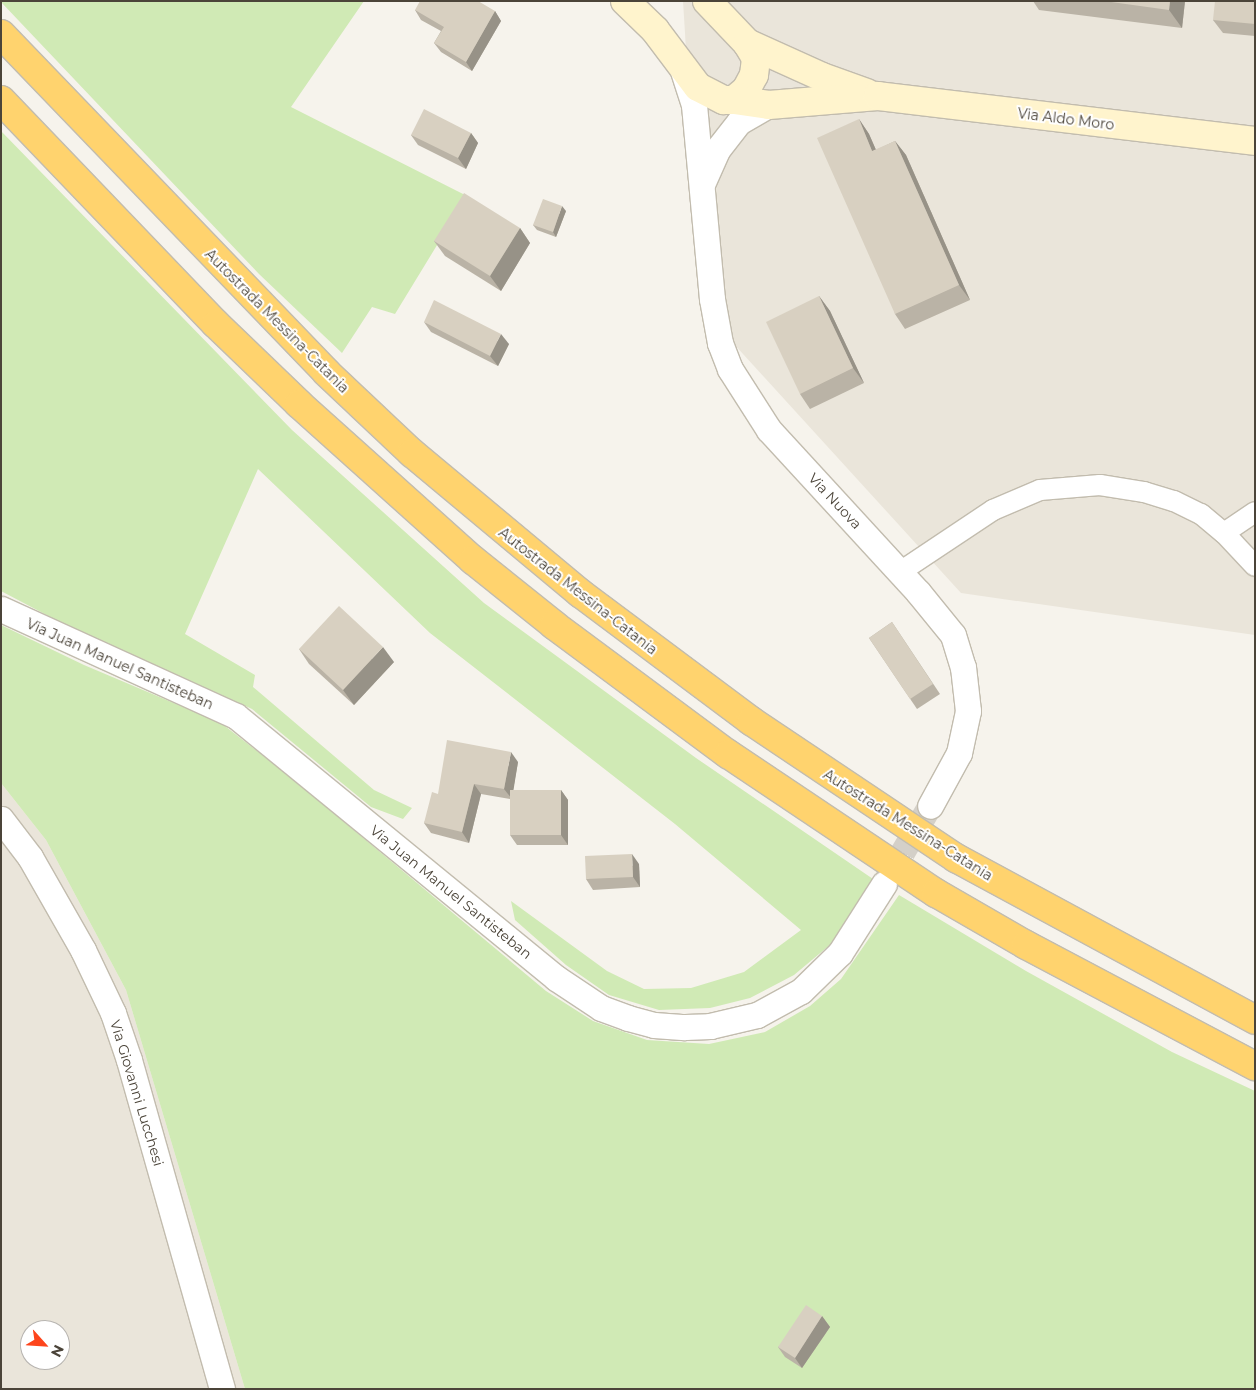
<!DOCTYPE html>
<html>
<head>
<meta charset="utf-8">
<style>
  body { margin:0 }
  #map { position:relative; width:1256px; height:1390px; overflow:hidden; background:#f6f3ec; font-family:Montserrat,sans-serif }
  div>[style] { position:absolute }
  .residential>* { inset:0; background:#eae5da }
  .green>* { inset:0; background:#d0eab5 }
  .tertiary-tunnel>* { height:25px; margin-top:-12.5px; transform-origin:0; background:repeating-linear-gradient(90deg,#d4d0c8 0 25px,transparent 0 37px) }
  .roads { filter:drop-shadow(1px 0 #c2bcae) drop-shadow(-1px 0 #c2bcae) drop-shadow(0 1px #c2bcae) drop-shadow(0 -1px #c2bcae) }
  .minor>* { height:20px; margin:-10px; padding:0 10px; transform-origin:10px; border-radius:10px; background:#fff }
  .tertiary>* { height:25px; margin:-12.5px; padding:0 12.5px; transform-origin:12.5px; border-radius:12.5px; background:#fff }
  .secondary>* { height:28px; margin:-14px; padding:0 14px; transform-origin:14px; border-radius:14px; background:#fff4cd }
  .motorway>* { height:28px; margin:-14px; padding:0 14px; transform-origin:14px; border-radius:14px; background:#ffd36e }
  .wall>* { inset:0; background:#bab3a6 }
  .shaded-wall>* { inset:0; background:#979287 }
  .building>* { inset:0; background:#d8d0c1 }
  span { translate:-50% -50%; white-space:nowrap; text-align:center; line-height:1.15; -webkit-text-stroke:4px #fff; paint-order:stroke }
  .street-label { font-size:14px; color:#4b4439 }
  .frame { position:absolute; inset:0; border:2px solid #4b4439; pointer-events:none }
  .north { position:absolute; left:20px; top:1320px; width:50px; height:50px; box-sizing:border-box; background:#fff; border:1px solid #b7b4b0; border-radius:50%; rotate:116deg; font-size:14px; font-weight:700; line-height:20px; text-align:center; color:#4b4439 }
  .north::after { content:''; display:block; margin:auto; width:18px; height:22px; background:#fd451c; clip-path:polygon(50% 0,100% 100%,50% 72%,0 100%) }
</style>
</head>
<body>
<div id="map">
  <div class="residential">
    <i style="clip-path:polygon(683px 1px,1255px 1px,1255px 635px,961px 593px,702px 309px)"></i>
    <i style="clip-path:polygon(evenodd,1px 783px,46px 840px,126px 990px,245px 1389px,1px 1389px,1px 783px,30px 1330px,60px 1330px,60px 1360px,30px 1360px,30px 1330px)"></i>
  </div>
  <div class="green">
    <i style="clip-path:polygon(364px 1px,291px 107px,467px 196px,395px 314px,372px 307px,342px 353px,259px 274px,1px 2px)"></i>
    <i style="clip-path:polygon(1px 131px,292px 430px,484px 603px,696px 758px,873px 879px,831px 944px,794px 975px,750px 998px,710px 1008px,659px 1010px,609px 995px,566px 965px,515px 920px,511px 901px,607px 971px,644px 989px,691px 988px,744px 972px,801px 930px,675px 824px,430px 633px,258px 469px,185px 634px,255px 675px,253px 687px,374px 790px,412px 808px,403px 819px,371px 807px,252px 709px,56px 620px,1px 591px)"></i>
    <i style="clip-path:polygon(1px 625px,84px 665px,221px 723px,288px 775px,546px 991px,593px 1021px,647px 1040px,709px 1044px,765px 1032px,810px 1006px,841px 979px,899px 895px,1026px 971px,1172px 1052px,1255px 1091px,1255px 1389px,245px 1389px,126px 990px,46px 840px,1px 783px)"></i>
  </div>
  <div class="tertiary-tunnel">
    <i style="left:884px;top:884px;width:91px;rotate:-59.5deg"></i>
  </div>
  <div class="roads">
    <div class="minor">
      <i style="left:1224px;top:533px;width:45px;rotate:46.8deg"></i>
      <i style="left:900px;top:572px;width:112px;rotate:-33.7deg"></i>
      <i style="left:993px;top:510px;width:51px;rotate:-23.1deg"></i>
      <i style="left:1040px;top:490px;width:60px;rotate:-4.8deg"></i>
      <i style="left:1100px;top:485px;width:45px;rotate:9deg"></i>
      <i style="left:1144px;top:492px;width:31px;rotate:17deg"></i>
      <i style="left:1174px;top:501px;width:30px;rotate:26deg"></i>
      <i style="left:1201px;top:514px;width:30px;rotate:40deg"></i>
      <i style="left:1224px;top:533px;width:37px;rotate:-34deg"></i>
    </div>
    <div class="tertiary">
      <i style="left:682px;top:68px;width:39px;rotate:72deg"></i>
      <i style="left:694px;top:105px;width:195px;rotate:84.7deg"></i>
      <i style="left:712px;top:299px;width:45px;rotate:79.7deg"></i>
      <i style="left:720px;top:343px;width:28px;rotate:69deg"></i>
      <i style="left:730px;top:369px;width:72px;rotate:57.4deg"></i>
      <i style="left:769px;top:430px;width:220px;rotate:47.4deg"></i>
      <i style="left:918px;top:592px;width:55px;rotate:50.9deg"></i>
      <i style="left:953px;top:635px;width:34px;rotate:73deg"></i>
      <i style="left:963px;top:667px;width:44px;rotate:83.5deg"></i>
      <i style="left:968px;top:711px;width:43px;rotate:102.1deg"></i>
      <i style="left:959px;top:753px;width:60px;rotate:118.7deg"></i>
      <i style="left:703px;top:182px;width:35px;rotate:-66deg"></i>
      <i style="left:717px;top:150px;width:36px;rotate:-52deg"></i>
      <i style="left:739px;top:122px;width:34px;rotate:-30deg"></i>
      <i style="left:1px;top:609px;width:258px;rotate:24.5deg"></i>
      <i style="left:236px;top:716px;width:414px;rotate:39.3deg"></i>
      <i style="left:556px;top:978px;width:54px;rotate:33.7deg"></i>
      <i style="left:601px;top:1008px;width:29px;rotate:20deg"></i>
      <i style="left:628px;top:1018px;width:27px;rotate:15deg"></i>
      <i style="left:654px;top:1025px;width:31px;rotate:4deg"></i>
      <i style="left:685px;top:1027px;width:25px;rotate:-2deg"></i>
      <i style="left:710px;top:1026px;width:48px;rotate:-13.2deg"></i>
      <i style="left:757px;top:1015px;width:50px;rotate:-28.6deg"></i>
      <i style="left:801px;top:991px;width:54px;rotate:-44.3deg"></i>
      <i style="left:840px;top:953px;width:82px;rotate:-57.5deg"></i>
      <i style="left:1px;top:819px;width:48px;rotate:52.7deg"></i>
      <i style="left:30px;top:857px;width:107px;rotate:60.3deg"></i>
      <i style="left:83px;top:950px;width:70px;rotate:64.5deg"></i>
      <i style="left:113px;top:1013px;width:50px;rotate:71.2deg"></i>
      <i style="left:129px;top:1060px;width:342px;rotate:74.2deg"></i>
    </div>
    <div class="secondary">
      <i style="left:625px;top:1px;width:42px;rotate:44deg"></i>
      <i style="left:655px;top:30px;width:71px;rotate:53deg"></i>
      <i style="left:698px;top:87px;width:29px;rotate:27deg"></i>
      <i style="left:724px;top:100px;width:10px"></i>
      <i style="left:734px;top:100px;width:16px;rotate:-40deg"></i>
      <i style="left:746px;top:90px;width:17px;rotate:-62deg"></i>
      <i style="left:754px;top:75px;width:17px;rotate:-83deg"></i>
      <i style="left:756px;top:58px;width:17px;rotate:-121deg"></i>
      <i style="left:747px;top:43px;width:58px;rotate:-133.6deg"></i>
      <i style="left:747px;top:43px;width:82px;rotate:24.4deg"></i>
      <i style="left:822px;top:77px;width:48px;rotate:19.6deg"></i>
      <i style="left:734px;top:100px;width:35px;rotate:8deg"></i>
      <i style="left:769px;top:105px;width:109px;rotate:-4.7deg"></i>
      <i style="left:878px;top:96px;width:380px;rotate:6.8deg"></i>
    </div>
    <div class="motorway">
      <i style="left:1px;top:34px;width:470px;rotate:46.1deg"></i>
      <i style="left:327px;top:373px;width:117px;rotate:43.3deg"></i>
      <i style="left:412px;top:453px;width:219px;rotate:39.8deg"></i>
      <i style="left:580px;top:593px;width:214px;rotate:36.8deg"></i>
      <i style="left:751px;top:721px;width:247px;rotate:33.8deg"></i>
      <i style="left:956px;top:858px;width:340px;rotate:28.4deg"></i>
      <i style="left:1px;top:100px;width:310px;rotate:46.2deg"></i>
      <i style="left:216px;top:324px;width:115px;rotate:43.9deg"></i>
      <i style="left:299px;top:404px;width:234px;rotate:41.9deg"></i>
      <i style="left:473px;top:560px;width:104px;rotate:38.7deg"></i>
      <i style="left:554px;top:625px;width:217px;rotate:36.6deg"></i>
      <i style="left:728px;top:754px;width:250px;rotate:33.8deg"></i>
      <i style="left:936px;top:893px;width:104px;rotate:30deg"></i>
      <i style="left:1026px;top:945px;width:259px;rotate:27.9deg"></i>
    </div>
  </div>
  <div class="wall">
    <i style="clip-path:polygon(1033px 1px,1185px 1px,1182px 28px,1039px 10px)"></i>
    <i style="clip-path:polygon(1255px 1px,1255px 36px,1223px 33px,1213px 20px)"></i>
    <i style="clip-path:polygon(415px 10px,495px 11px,501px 21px,472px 71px,441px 52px,434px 43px,441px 31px,421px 20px)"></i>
    <i style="clip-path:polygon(859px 119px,869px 134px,876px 150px,895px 141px,906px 155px,970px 300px,905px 329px,895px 314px)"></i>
    <i style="clip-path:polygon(471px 133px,478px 143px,466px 169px,418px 145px,411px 135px)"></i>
    <i style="clip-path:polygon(566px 211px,556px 237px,537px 230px,533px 225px)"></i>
    <i style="clip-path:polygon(520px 228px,530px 243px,501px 291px,445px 256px,434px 241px)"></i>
    <i style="clip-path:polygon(819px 296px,830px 311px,864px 383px,810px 409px,800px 394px)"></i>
    <i style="clip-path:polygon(424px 322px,509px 344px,498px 366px,431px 332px)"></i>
    <i style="clip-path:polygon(892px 622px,940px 694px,917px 709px,869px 638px)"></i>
    <i style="clip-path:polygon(299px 649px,394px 662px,354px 705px,309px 664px)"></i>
    <i style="clip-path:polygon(518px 762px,513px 790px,561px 790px,568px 800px,568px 845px,517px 845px,510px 835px,510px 799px,481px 794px,469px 843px,431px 833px,424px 823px,438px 794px)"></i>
    <i style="clip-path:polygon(639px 864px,640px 887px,593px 890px,586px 879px)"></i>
    <i style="clip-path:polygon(822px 1316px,830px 1327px,802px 1368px,785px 1357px,778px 1347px)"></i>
  </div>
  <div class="shaded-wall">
    <i style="clip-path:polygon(1170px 1px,1185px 1px,1182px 28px,1169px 10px)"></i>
    <i style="clip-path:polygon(495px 11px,501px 21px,472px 71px,466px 62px)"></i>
    <i style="clip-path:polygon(859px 119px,869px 134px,883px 166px,872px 151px)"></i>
    <i style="clip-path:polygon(471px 133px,478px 143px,466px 169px,458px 158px)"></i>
    <i style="clip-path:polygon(895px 141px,906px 155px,970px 300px,959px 285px)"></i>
    <i style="clip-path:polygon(562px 206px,566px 211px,556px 237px,553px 232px)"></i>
    <i style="clip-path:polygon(520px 228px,530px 243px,501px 291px,490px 276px)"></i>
    <i style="clip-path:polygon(819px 296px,830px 311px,864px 383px,853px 368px)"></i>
    <i style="clip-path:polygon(501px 334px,509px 344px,498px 366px,490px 356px)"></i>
    <i style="clip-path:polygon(383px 647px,394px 662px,354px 705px,343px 690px)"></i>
    <i style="clip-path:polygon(511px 752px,518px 762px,512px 799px,504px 789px)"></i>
    <i style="clip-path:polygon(474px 784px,481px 794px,469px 843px,462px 832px)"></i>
    <i style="clip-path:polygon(561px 790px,568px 800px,568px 845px,561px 835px)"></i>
    <i style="clip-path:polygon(632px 854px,639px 864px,640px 887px,633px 877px)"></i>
    <i style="clip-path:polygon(822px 1316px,830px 1327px,802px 1368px,795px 1358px)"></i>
  </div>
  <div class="building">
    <i style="clip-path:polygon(420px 1px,478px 1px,495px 11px,466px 62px,434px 43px,444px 27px,415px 10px)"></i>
    <i style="clip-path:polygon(1104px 1px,1170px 1px,1169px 10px)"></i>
    <i style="clip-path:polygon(1215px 1px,1255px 1px,1255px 24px,1213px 20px)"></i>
    <i style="clip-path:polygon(424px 109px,471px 133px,458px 158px,411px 135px)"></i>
    <i style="clip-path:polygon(859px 119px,872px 151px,895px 141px,959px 285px,895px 314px,817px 138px)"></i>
    <i style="clip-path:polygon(464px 193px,520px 228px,490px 276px,434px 241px)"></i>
    <i style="clip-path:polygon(543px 199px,562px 206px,553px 232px,533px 225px)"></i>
    <i style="clip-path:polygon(819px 296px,853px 368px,800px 394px,766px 322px)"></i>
    <i style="clip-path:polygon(434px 300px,501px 334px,490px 356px,424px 322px)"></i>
    <i style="clip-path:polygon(339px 606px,383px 647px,343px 690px,299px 649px)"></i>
    <i style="clip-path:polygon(892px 622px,933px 684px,910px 699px,869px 638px)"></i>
    <i style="clip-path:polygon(447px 740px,511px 752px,504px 789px,474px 784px,462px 832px,424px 823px,432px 792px,438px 794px)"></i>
    <i style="clip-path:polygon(510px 790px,561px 790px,561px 835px,510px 835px)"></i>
    <i style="clip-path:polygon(632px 854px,633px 877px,586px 879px,585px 856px)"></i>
    <i style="clip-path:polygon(806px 1305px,822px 1316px,795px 1358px,778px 1347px)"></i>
  </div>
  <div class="street-label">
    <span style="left:1066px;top:119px;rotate:7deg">Via Aldo Moro</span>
    <span style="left:277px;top:321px;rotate:45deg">Autostrada Messina-Catania</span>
    <span style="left:835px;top:501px;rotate:47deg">Via Nuova</span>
    <span style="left:578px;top:591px;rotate:38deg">Autostrada Messina-Catania</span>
    <span style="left:120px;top:664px;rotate:24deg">Via Juan Manuel Santisteban</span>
    <span style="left:908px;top:825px;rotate:32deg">Autostrada Messina-Catania</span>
    <span style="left:451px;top:892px;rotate:39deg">Via Juan Manuel Santisteban</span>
    <span style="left:137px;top:1093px;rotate:73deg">Via Giovanni Lucchesi</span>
  </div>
  <div class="frame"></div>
  <div class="north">N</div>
</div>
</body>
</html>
